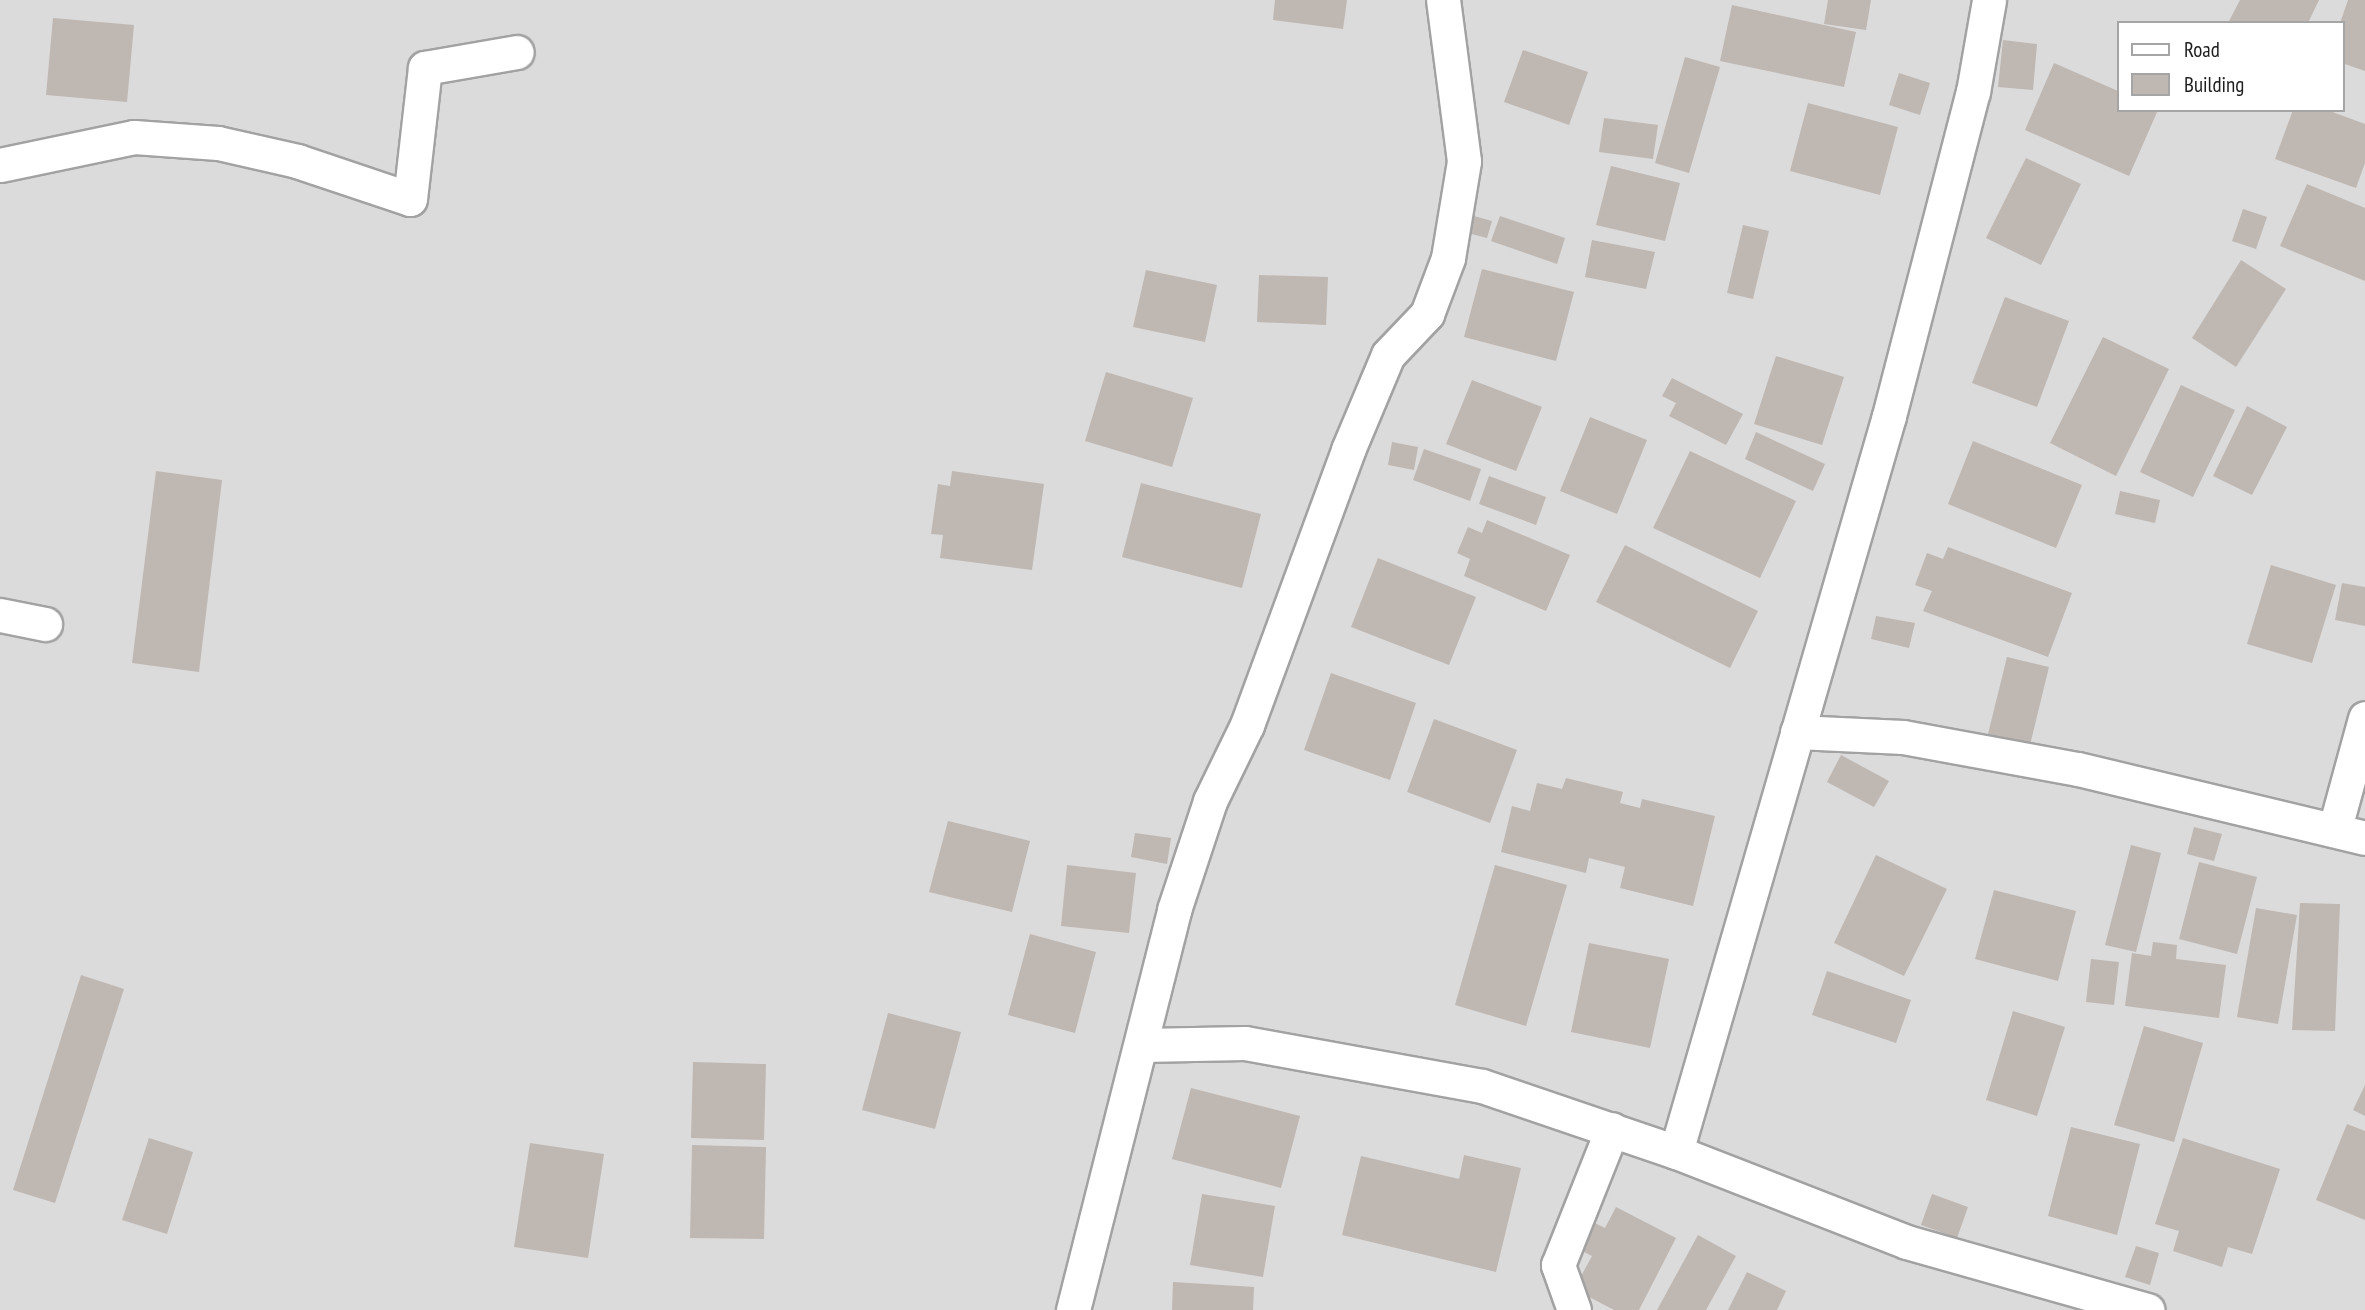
<!DOCTYPE html>
<html>
<head>
<meta charset="utf-8">
<style>
  body { margin:0 }
  #map { position:relative; width:2365px; height:1310px; overflow:hidden; background:#eeebe5; font-family:"PT Sans Narrow",sans-serif }
  div>[style] { position:absolute }
  .residential>* { inset:0; background:#dcdbdb }
  .building>* { inset:0; background:#bfb7b2 }
  .roads { filter:drop-shadow(2px 0 #a2a2a2) drop-shadow(-2px 0 #a2a2a2) drop-shadow(0 2px #a2a2a2) drop-shadow(0 -2px #a2a2a2) }
  .street>* { height:33px; margin:-16.5px; padding:0 16.5px; transform-origin:16.5px; border-radius:16.5px; background:#fff }
  span { translate:-50% -50%; white-space:nowrap; text-align:center; line-height:1.15; -webkit-text-stroke:5px #fff; paint-order:stroke }
  .legend { position:absolute; left:2117px; top:21px; width:228px; height:91px; box-sizing:border-box; background:#fff; border:2px solid #a5a5a5; margin:0; padding:9px 12px; list-style:none; font-size:21px; color:#1e1e1e }
  .legend li { display:flex; align-items:center; gap:14px; height:35px }
  .legend b { width:35px; border:2px solid #a5a5a5 }
</style>
</head>
<body>
<div id="map">
  <div class="residential">
    <i style="clip-path:polygon(evenodd,0 0,2365px 0,2365px 1310px,0 1310px,0 0,2118px 23px,2342px 23px,2342px 110px,2118px 110px,2118px 23px)"></i>
  </div>
  <div class="building">
    <i style="clip-path:polygon(1275px 0,1347px 0,1343px 29px,1273px 20px)"></i>
    <i style="clip-path:polygon(1828px 0,1871px 0,1866px 30px,1824px 24px)"></i>
    <i style="clip-path:polygon(2240px 0,2319px 0,2308px 23px,2228px 23px)"></i>
    <i style="clip-path:polygon(2348px 0,2365px 0,2365px 71px,2342px 63px,2340px 23px)"></i>
    <i style="clip-path:polygon(1732px 5px,1856px 32px,1844px 87px,1720px 61px)"></i>
    <i style="clip-path:polygon(53px 18px,134px 25px,127px 102px,46px 95px)"></i>
    <i style="clip-path:polygon(2003px 40px,2037px 44px,2033px 90px,1998px 87px)"></i>
    <i style="clip-path:polygon(1523px 50px,1588px 72px,1569px 125px,1504px 102px)"></i>
    <i style="clip-path:polygon(1685px 57px,1720px 67px,1689px 173px,1655px 163px)"></i>
    <i style="clip-path:polygon(2054px 63px,2118px 91px,2118px 110px,2158px 110px,2129px 176px,2025px 130px)"></i>
    <i style="clip-path:polygon(1899px 73px,1930px 83px,1920px 115px,1889px 105px)"></i>
    <i style="clip-path:polygon(1808px 103px,1898px 127px,1880px 195px,1790px 171px)"></i>
    <i style="clip-path:polygon(2293px 110px,2327px 110px,2365px 124px,2365px 163px,2356px 188px,2275px 159px)"></i>
    <i style="clip-path:polygon(1604px 118px,1658px 125px,1653px 159px,1599px 152px)"></i>
    <i style="clip-path:polygon(2026px 158px,2081px 184px,2041px 265px,1986px 238px)"></i>
    <i style="clip-path:polygon(1611px 166px,1680px 183px,1665px 241px,1596px 225px)"></i>
    <i style="clip-path:polygon(2307px 184px,2365px 208px,2365px 281px,2280px 246px)"></i>
    <i style="clip-path:polygon(2243px 209px,2267px 217px,2256px 249px,2232px 241px)"></i>
    <i style="clip-path:polygon(1474px 216px,1492px 221px,1487px 238px,1468px 233px)"></i>
    <i style="clip-path:polygon(1500px 216px,1565px 238px,1557px 264px,1491px 241px)"></i>
    <i style="clip-path:polygon(1743px 225px,1769px 231px,1753px 299px,1727px 293px)"></i>
    <i style="clip-path:polygon(1592px 240px,1655px 252px,1646px 289px,1585px 277px)"></i>
    <i style="clip-path:polygon(2241px 260px,2286px 289px,2236px 367px,2192px 338px)"></i>
    <i style="clip-path:polygon(1482px 269px,1574px 292px,1556px 361px,1464px 337px)"></i>
    <i style="clip-path:polygon(1146px 270px,1217px 285px,1205px 342px,1133px 327px)"></i>
    <i style="clip-path:polygon(1259px 275px,1328px 277px,1326px 325px,1257px 322px)"></i>
    <i style="clip-path:polygon(2005px 297px,2069px 321px,2037px 407px,1972px 383px)"></i>
    <i style="clip-path:polygon(2103px 337px,2169px 369px,2116px 476px,2050px 443px)"></i>
    <i style="clip-path:polygon(1776px 356px,1844px 377px,1822px 445px,1754px 424px)"></i>
    <i style="clip-path:polygon(1106px 372px,1193px 398px,1172px 467px,1085px 441px)"></i>
    <i style="clip-path:polygon(1672px 378px,1743px 414px,1726px 445px,1669px 416px,1676px 403px,1662px 396px)"></i>
    <i style="clip-path:polygon(1472px 380px,1542px 407px,1516px 471px,1446px 444px)"></i>
    <i style="clip-path:polygon(2181px 385px,2235px 410px,2193px 497px,2140px 472px)"></i>
    <i style="clip-path:polygon(2247px 406px,2287px 427px,2252px 495px,2213px 476px)"></i>
    <i style="clip-path:polygon(1590px 417px,1647px 440px,1617px 514px,1560px 491px)"></i>
    <i style="clip-path:polygon(1756px 432px,1825px 464px,1813px 491px,1745px 459px)"></i>
    <i style="clip-path:polygon(1973px 441px,2082px 485px,2056px 548px,1948px 504px)"></i>
    <i style="clip-path:polygon(1392px 442px,1418px 447px,1414px 470px,1388px 465px)"></i>
    <i style="clip-path:polygon(1424px 449px,1481px 469px,1470px 501px,1413px 480px)"></i>
    <i style="clip-path:polygon(1690px 451px,1796px 501px,1760px 578px,1653px 528px)"></i>
    <i style="clip-path:polygon(156px 471px,222px 480px,199px 672px,132px 663px)"></i>
    <i style="clip-path:polygon(952px 471px,1044px 484px,1032px 570px,940px 558px,943px 535px,931px 534px,938px 484px,950px 486px)"></i>
    <i style="clip-path:polygon(1489px 476px,1546px 497px,1536px 525px,1479px 504px)"></i>
    <i style="clip-path:polygon(1141px 483px,1261px 514px,1242px 588px,1122px 557px)"></i>
    <i style="clip-path:polygon(2120px 491px,2160px 500px,2155px 523px,2115px 514px)"></i>
    <i style="clip-path:polygon(1487px 520px,1570px 555px,1546px 611px,1464px 576px,1470px 559px,1457px 553px,1468px 527px,1482px 533px)"></i>
    <i style="clip-path:polygon(1625px 545px,1758px 611px,1730px 668px,1596px 602px)"></i>
    <i style="clip-path:polygon(1948px 547px,2072px 593px,2048px 657px,1923px 611px,1932px 591px,1915px 585px,1927px 553px,1943px 559px)"></i>
    <i style="clip-path:polygon(1378px 558px,1476px 597px,1449px 665px,1351px 627px)"></i>
    <i style="clip-path:polygon(2271px 565px,2336px 585px,2312px 663px,2247px 644px)"></i>
    <i style="clip-path:polygon(2342px 583px,2365px 587px,2365px 626px,2335px 620px)"></i>
    <i style="clip-path:polygon(1876px 616px,1915px 623px,1909px 648px,1871px 639px)"></i>
    <i style="clip-path:polygon(2007px 657px,2049px 667px,2030px 745px,1988px 734px)"></i>
    <i style="clip-path:polygon(1331px 673px,1416px 703px,1390px 780px,1304px 750px)"></i>
    <i style="clip-path:polygon(1434px 719px,1517px 750px,1490px 823px,1407px 792px)"></i>
    <i style="clip-path:polygon(1841px 755px,1889px 781px,1874px 807px,1827px 782px)"></i>
    <i style="clip-path:polygon(1566px 778px,1623px 792px,1620px 803px,1640px 808px,1642px 799px,1715px 816px,1693px 906px,1620px 888px,1625px 867px,1589px 858px,1586px 873px,1501px 852px,1512px 806px,1530px 811px,1537px 783px,1562px 789px)"></i>
    <i style="clip-path:polygon(948px 821px,1030px 841px,1012px 912px,929px 892px)"></i>
    <i style="clip-path:polygon(2194px 827px,2222px 834px,2214px 861px,2187px 854px)"></i>
    <i style="clip-path:polygon(1135px 833px,1171px 838px,1167px 864px,1131px 857px)"></i>
    <i style="clip-path:polygon(2131px 845px,2161px 853px,2136px 952px,2105px 945px)"></i>
    <i style="clip-path:polygon(1876px 855px,1947px 889px,1904px 976px,1834px 943px)"></i>
    <i style="clip-path:polygon(2199px 862px,2257px 877px,2237px 954px,2179px 939px)"></i>
    <i style="clip-path:polygon(1067px 865px,1136px 873px,1129px 933px,1061px 926px)"></i>
    <i style="clip-path:polygon(1495px 865px,1567px 885px,1526px 1026px,1455px 1005px)"></i>
    <i style="clip-path:polygon(1994px 890px,2076px 911px,2058px 981px,1975px 959px)"></i>
    <i style="clip-path:polygon(2300px 903px,2340px 904px,2335px 1031px,2292px 1030px)"></i>
    <i style="clip-path:polygon(2256px 908px,2297px 915px,2278px 1024px,2237px 1017px)"></i>
    <i style="clip-path:polygon(1030px 934px,1096px 952px,1075px 1033px,1008px 1015px)"></i>
    <i style="clip-path:polygon(2153px 942px,2177px 945px,2176px 959px,2226px 965px,2219px 1018px,2125px 1006px,2132px 953px,2151px 956px)"></i>
    <i style="clip-path:polygon(1589px 943px,1669px 959px,1650px 1048px,1571px 1032px)"></i>
    <i style="clip-path:polygon(2091px 959px,2119px 962px,2114px 1005px,2086px 1002px)"></i>
    <i style="clip-path:polygon(1827px 971px,1911px 1000px,1896px 1043px,1812px 1015px)"></i>
    <i style="clip-path:polygon(81px 975px,124px 989px,55px 1203px,13px 1190px)"></i>
    <i style="clip-path:polygon(2013px 1011px,2065px 1027px,2037px 1116px,1986px 1100px)"></i>
    <i style="clip-path:polygon(888px 1013px,961px 1032px,935px 1129px,862px 1110px)"></i>
    <i style="clip-path:polygon(2144px 1026px,2203px 1043px,2174px 1142px,2114px 1125px)"></i>
    <i style="clip-path:polygon(693px 1062px,766px 1064px,764px 1140px,691px 1138px)"></i>
    <i style="clip-path:polygon(2365px 1085px,2365px 1116px,2353px 1110px)"></i>
    <i style="clip-path:polygon(1191px 1088px,1300px 1116px,1281px 1188px,1172px 1159px)"></i>
    <i style="clip-path:polygon(2347px 1124px,2365px 1131px,2365px 1220px,2316px 1200px)"></i>
    <i style="clip-path:polygon(2071px 1127px,2140px 1144px,2117px 1235px,2048px 1216px)"></i>
    <i style="clip-path:polygon(149px 1138px,193px 1152px,167px 1234px,122px 1220px)"></i>
    <i style="clip-path:polygon(2183px 1138px,2280px 1169px,2252px 1254px,2228px 1247px,2222px 1267px,2173px 1251px,2179px 1231px,2155px 1224px)"></i>
    <i style="clip-path:polygon(530px 1143px,604px 1154px,588px 1258px,514px 1247px)"></i>
    <i style="clip-path:polygon(692px 1145px,766px 1147px,764px 1239px,690px 1238px)"></i>
    <i style="clip-path:polygon(1464px 1155px,1521px 1168px,1496px 1272px,1342px 1235px,1361px 1156px,1459px 1179px)"></i>
    <i style="clip-path:polygon(1202px 1194px,1275px 1206px,1263px 1277px,1190px 1265px)"></i>
    <i style="clip-path:polygon(1932px 1194px,1968px 1207px,1957px 1238px,1921px 1225px)"></i>
    <i style="clip-path:polygon(1616px 1207px,1676px 1238px,1639px 1310px,1614px 1310px,1574px 1289px,1592px 1256px,1580px 1250px,1593px 1222px,1605px 1228px)"></i>
    <i style="clip-path:polygon(1698px 1235px,1736px 1256px,1706px 1310px,1657px 1310px)"></i>
    <i style="clip-path:polygon(2136px 1246px,2159px 1253px,2150px 1285px,2125px 1277px)"></i>
    <i style="clip-path:polygon(1747px 1272px,1786px 1291px,1777px 1310px,1728px 1310px)"></i>
    <i style="clip-path:polygon(1173px 1282px,1254px 1287px,1253px 1310px,1172px 1310px)"></i>
  </div>
  <div class="roads">
    <div class="street">
      <i style="left:0;top:165px;width:137px;rotate:-11.8deg"></i>
      <i style="left:134px;top:137px;width:84px;rotate:4.1deg"></i>
      <i style="left:218px;top:143px;width:81px;rotate:12.8deg"></i>
      <i style="left:297px;top:161px;width:119px;rotate:18.6deg"></i>
      <i style="left:410px;top:199px;width:132px;rotate:-83.5deg"></i>
      <i style="left:425px;top:68px;width:93px;rotate:-9.9deg"></i>
      <i style="left:0;top:615px;width:46px;rotate:11.3deg"></i>
      <i style="left:1797px;top:732px;width:106px;rotate:2.7deg"></i>
      <i style="left:1903px;top:737px;width:178px;rotate:10.4deg"></i>
      <i style="left:2078px;top:769px;width:295px;rotate:13.5deg"></i>
      <i style="left:2335px;top:828px;width:114px;rotate:-74.7deg"></i>
      <i style="left:1142px;top:1045px;width:103px;rotate:-1.1deg"></i>
      <i style="left:1245px;top:1043px;width:241px;rotate:10.3deg"></i>
      <i style="left:1482px;top:1086px;width:205px;rotate:18.8deg"></i>
      <i style="left:1676px;top:1152px;width:248px;rotate:21.3deg"></i>
      <i style="left:1907px;top:1242px;width:250px;rotate:15.8deg"></i>
      <i style="left:1676px;top:1152px;width:766px;rotate:-73.86deg"></i>
      <i style="left:1889px;top:416px;width:335px;rotate:-75.5deg"></i>
      <i style="left:1973px;top:92px;width:93px;rotate:-80.1deg"></i>
      <i style="left:1073px;top:1310px;width:413px;rotate:-75.8deg"></i>
      <i style="left:1174px;top:910px;width:115px;rotate:-71.7deg"></i>
      <i style="left:1210px;top:801px;width:85px;rotate:-64deg"></i>
      <i style="left:1247px;top:725px;width:293px;rotate:-69.8deg"></i>
      <i style="left:1348px;top:450px;width:103px;rotate:-67.2deg"></i>
      <i style="left:1388px;top:355px;width:57px;rotate:-46.4deg"></i>
      <i style="left:1427px;top:314px;width:60px;rotate:-69.4deg"></i>
      <i style="left:1448px;top:258px;width:98px;rotate:-80.6deg"></i>
      <i style="left:1464px;top:161px;width:162px;rotate:-97.4deg"></i>
      <i style="left:1574px;top:1310px;width:48px;rotate:-109.6deg"></i>
      <i style="left:1558px;top:1265px;width:146px;rotate:-68.3deg"></i>
    </div>
  </div>
  <ul class="legend">
  <li><b style="height:9px;background:#fff"></b>Road</li>
  <li><b style="height:19px;background:#bfb7b2"></b>Building</li>
  </ul>
</div>
</body>
</html>
